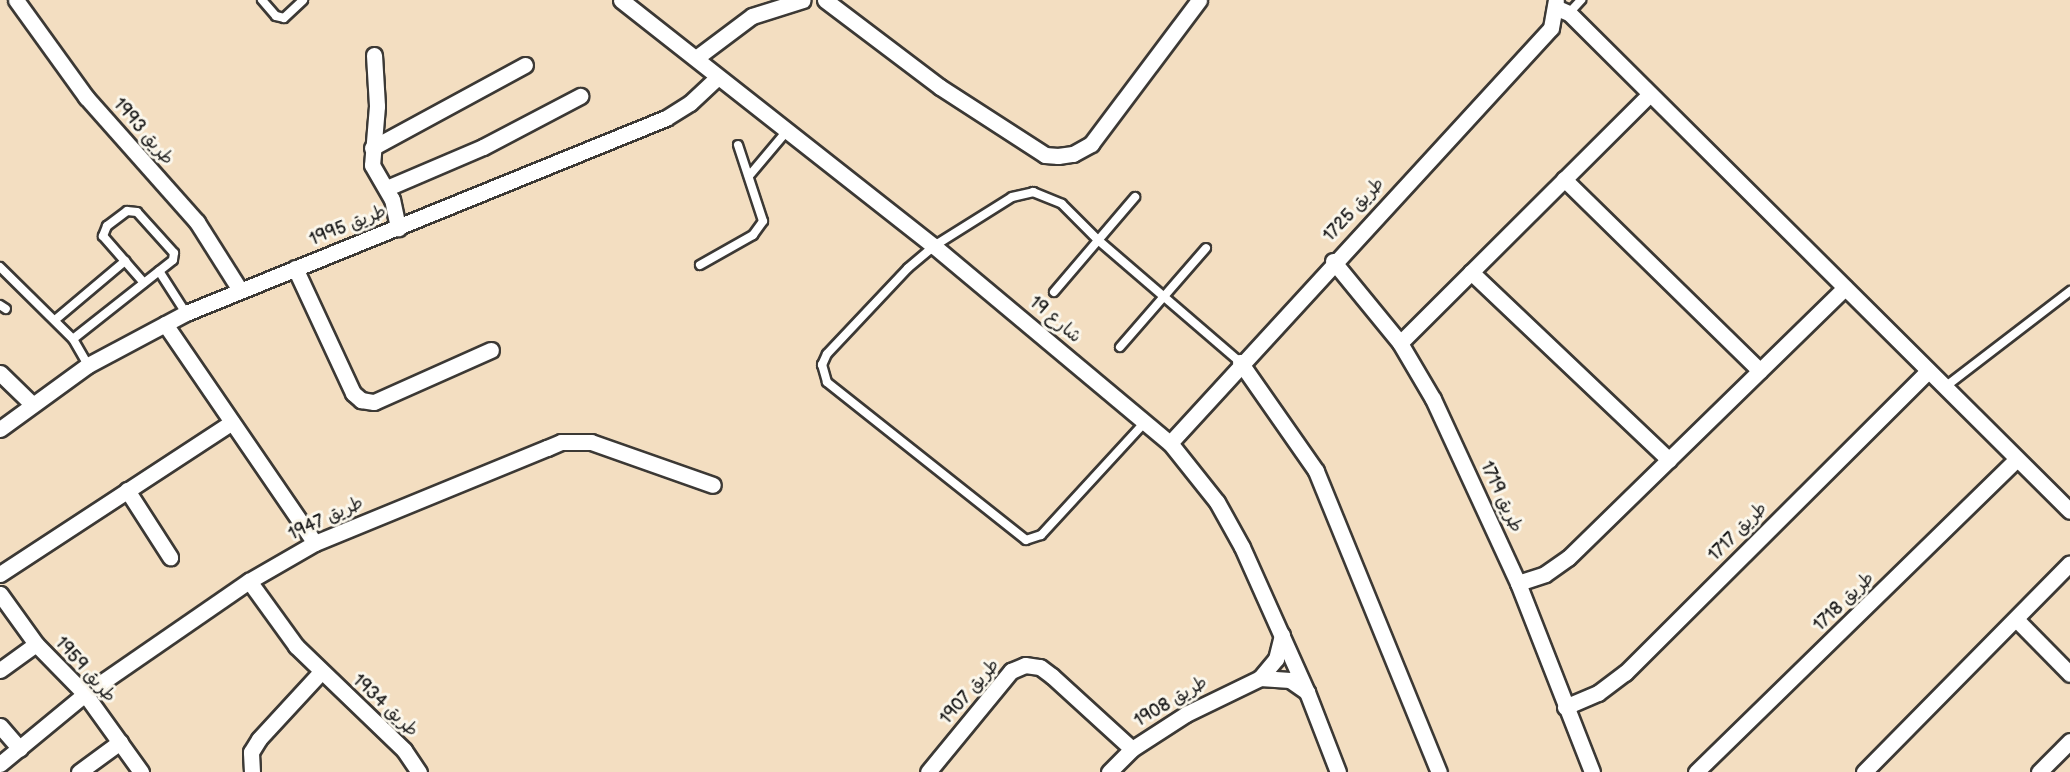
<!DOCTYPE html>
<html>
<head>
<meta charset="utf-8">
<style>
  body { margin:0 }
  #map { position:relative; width:2070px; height:772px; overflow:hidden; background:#f3dec1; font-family:"Balsamiq Sans","Playpen Sans Arabic",sans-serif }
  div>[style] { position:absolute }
  .roads { filter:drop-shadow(2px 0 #3c3935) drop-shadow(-2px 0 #3c3935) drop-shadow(0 2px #3c3935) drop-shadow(0 -2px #3c3935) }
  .service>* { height:8px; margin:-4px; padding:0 4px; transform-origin:4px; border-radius:4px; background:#fff }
  .minor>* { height:15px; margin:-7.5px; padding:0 7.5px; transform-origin:7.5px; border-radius:7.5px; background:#fff }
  span { translate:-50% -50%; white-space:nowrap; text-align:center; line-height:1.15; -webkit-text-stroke:6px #fbf7ec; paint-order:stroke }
  .street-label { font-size:18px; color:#1c1c1c }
</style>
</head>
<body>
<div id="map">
  <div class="roads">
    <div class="service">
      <i style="left:262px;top:0;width:21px;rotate:49deg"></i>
      <i style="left:276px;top:16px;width:8px;rotate:14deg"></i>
      <i style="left:284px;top:18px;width:26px;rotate:-43deg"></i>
      <i style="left:1569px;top:13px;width:18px;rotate:-47deg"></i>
      <i style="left:749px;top:176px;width:57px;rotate:-49.9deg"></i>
      <i style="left:700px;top:265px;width:61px;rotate:-29.5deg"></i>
      <i style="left:753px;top:235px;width:17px;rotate:-54deg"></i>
      <i style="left:763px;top:221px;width:80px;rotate:-108.2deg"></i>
      <i style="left:0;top:267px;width:103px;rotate:44.6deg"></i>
      <i style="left:73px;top:339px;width:30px;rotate:60deg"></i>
      <i style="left:159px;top:271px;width:50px;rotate:57.3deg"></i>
      <i style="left:1054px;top:292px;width:125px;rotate:-49.5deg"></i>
      <i style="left:0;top:305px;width:7px;rotate:34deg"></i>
      <i style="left:55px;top:320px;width:92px;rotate:-40.1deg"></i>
      <i style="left:73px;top:339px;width:127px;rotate:-38.3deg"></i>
      <i style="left:173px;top:260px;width:7px;rotate:-82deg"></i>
      <i style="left:174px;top:253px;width:55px;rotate:-132.1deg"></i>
      <i style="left:137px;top:212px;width:10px;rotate:-174deg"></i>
      <i style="left:127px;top:211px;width:25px;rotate:143deg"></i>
      <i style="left:107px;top:226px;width:11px;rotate:112deg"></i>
      <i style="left:103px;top:236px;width:62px;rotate:48.9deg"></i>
      <i style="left:1120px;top:347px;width:131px;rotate:-49deg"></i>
      <i style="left:1945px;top:387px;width:158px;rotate:-37.5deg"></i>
      <i style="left:1146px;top:421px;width:155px;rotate:132.6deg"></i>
      <i style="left:1041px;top:535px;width:16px;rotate:162deg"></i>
      <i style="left:1026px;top:540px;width:254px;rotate:-141.6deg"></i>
      <i style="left:827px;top:382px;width:18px;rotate:-106deg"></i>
      <i style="left:822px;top:365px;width:12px;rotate:-66deg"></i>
      <i style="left:827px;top:354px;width:118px;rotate:-46.7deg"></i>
      <i style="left:908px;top:268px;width:34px;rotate:-40deg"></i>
      <i style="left:934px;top:246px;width:92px;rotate:-32.1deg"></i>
      <i style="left:1012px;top:197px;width:22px;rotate:-13deg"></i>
      <i style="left:1033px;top:192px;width:31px;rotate:22deg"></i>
      <i style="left:1062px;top:204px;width:51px;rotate:45deg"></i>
      <i style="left:1098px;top:240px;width:187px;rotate:40.7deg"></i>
    </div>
    <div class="minor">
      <i style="left:16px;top:0;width:120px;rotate:54.2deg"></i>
      <i style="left:86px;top:97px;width:167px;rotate:48.4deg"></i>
      <i style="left:197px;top:222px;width:80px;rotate:57.7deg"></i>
      <i style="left:621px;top:0;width:398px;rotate:38.2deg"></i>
      <i style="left:934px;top:246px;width:307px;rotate:39.9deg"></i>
      <i style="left:1170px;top:443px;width:75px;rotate:51.5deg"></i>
      <i style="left:1217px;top:502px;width:51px;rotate:60.9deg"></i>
      <i style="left:1242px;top:547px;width:159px;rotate:65.9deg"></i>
      <i style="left:1307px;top:692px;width:86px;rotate:68.8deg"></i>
      <i style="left:825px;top:0;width:144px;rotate:37.1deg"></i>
      <i style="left:940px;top:87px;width:125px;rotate:32.9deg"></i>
      <i style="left:1045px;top:155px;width:13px;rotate:4deg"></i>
      <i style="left:1058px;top:156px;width:15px;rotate:-8deg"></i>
      <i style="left:1073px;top:154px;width:21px;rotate:-29deg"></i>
      <i style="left:1091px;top:144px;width:180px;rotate:-53.1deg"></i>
      <i style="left:1557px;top:8px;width:13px;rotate:23deg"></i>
      <i style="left:1569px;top:13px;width:706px;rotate:44.83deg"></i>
      <i style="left:374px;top:55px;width:51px;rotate:86.6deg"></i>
      <i style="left:377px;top:106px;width:59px;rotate:94.8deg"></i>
      <i style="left:372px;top:165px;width:39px;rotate:60deg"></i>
      <i style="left:392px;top:199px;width:30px;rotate:78deg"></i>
      <i style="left:696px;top:58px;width:70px;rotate:-36.9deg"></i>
      <i style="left:752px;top:16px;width:53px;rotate:-17.4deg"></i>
      <i style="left:372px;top:148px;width:174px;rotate:-28.5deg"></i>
      <i style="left:1564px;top:179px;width:274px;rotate:44.4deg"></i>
      <i style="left:387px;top:188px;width:104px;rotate:-23.1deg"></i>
      <i style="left:483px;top:147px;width:110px;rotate:-27.7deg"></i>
      <i style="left:1333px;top:261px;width:106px;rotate:50.7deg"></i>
      <i style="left:1400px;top:343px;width:65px;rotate:59.5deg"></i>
      <i style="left:1433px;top:399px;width:203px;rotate:65.2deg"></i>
      <i style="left:1518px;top:583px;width:203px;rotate:68.6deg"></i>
      <i style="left:295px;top:268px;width:138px;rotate:65.1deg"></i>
      <i style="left:353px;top:393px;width:11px;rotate:41deg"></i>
      <i style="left:361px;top:400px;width:13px;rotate:9deg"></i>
      <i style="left:374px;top:402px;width:128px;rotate:-24deg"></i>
      <i style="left:1471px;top:272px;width:273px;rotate:43.5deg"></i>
      <i style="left:165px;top:324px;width:265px;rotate:55.6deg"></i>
      <i style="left:1400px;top:343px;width:351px;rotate:-44.9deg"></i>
      <i style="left:1240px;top:362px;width:133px;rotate:55.1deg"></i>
      <i style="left:1316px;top:471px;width:325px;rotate:67.8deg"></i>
      <i style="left:0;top:373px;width:45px;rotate:44.1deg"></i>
      <i style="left:0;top:429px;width:109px;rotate:-36deg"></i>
      <i style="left:88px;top:365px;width:111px;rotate:-28deg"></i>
      <i style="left:186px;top:313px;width:518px;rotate:-22.11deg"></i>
      <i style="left:666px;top:118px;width:28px;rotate:-32deg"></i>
      <i style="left:690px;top:103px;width:38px;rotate:-43deg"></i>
      <i style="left:1170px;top:443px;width:563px;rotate:-47.45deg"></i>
      <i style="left:1551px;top:28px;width:28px;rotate:-80deg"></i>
      <i style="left:127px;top:490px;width:80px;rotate:57.3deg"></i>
      <i style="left:0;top:574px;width:277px;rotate:-33.2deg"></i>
      <i style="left:249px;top:581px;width:80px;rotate:54.1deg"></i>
      <i style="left:296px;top:646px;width:150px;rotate:43.9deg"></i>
      <i style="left:404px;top:750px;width:27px;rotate:56deg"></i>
      <i style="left:1518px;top:583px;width:28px;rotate:-18deg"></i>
      <i style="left:1545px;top:574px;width:28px;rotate:-35deg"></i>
      <i style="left:1568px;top:558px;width:387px;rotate:-44.3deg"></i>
      <i style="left:0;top:594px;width:62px;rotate:54.2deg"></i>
      <i style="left:36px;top:644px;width:70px;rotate:45.6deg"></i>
      <i style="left:85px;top:694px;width:96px;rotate:54.3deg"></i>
      <i style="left:2016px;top:619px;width:77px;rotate:45.5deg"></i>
      <i style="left:0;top:670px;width:44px;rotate:-35.8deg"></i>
      <i style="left:1260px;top:678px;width:25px;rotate:-50deg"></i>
      <i style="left:1276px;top:659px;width:25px;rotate:-76deg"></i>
      <i style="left:1565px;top:707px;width:36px;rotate:-23deg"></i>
      <i style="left:1598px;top:693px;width:34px;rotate:-37deg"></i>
      <i style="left:1625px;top:673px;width:428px;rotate:-44.9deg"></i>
      <i style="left:0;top:726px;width:30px;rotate:49deg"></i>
      <i style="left:0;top:764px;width:110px;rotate:-39.5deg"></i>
      <i style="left:85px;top:694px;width:199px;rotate:-34.6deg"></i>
      <i style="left:249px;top:581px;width:76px;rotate:-29.9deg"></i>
      <i style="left:315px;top:543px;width:251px;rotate:-22.3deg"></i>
      <i style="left:547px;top:448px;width:15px;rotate:-23deg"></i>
      <i style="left:561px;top:442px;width:30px"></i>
      <i style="left:591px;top:442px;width:129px;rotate:19.4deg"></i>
      <i style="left:79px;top:772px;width:51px;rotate:-36.2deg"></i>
      <i style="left:252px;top:772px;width:20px;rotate:-93deg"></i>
      <i style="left:251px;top:752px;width:15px;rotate:-58deg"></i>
      <i style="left:259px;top:739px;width:90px;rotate:-47.3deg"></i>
      <i style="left:928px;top:772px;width:131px;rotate:-50.6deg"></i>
      <i style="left:1011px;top:671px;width:15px;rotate:-23deg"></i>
      <i style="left:1025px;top:665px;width:15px;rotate:8deg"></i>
      <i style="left:1040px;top:667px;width:15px;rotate:37deg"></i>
      <i style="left:1052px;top:676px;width:108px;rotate:42.4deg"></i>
      <i style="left:1109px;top:772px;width:33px;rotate:-45deg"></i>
      <i style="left:1132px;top:749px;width:64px;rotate:-32.9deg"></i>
      <i style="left:1186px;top:714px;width:82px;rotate:-25.9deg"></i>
      <i style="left:1260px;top:678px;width:30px;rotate:4deg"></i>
      <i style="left:1290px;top:680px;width:21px;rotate:35deg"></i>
      <i style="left:1696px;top:772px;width:448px;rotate:-44.3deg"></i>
      <i style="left:1864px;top:772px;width:293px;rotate:-45.4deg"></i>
      <i style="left:2039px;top:772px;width:44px;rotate:-45deg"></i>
    </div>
  </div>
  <div class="street-label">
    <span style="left:143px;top:132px;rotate:49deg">طريق 1993</span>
    <span style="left:1354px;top:210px;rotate:-47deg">طريق 1725</span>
    <span style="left:348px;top:226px;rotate:-22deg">طريق 1995</span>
    <span style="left:1055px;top:320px;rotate:40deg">شارع 19</span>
    <span style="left:1501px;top:497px;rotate:65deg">طريق 1719</span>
    <span style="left:326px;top:519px;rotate:-25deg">طريق 1947</span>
    <span style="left:1738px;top:532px;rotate:-45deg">طريق 1717</span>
    <span style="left:1844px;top:602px;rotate:-44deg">طريق 1718</span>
    <span style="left:85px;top:670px;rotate:48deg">طريق 1959</span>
    <span style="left:970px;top:692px;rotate:-49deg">طريق 1907</span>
    <span style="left:1171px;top:702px;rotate:-31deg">طريق 1908</span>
    <span style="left:385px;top:706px;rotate:43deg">طريق 1934</span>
  </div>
</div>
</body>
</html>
